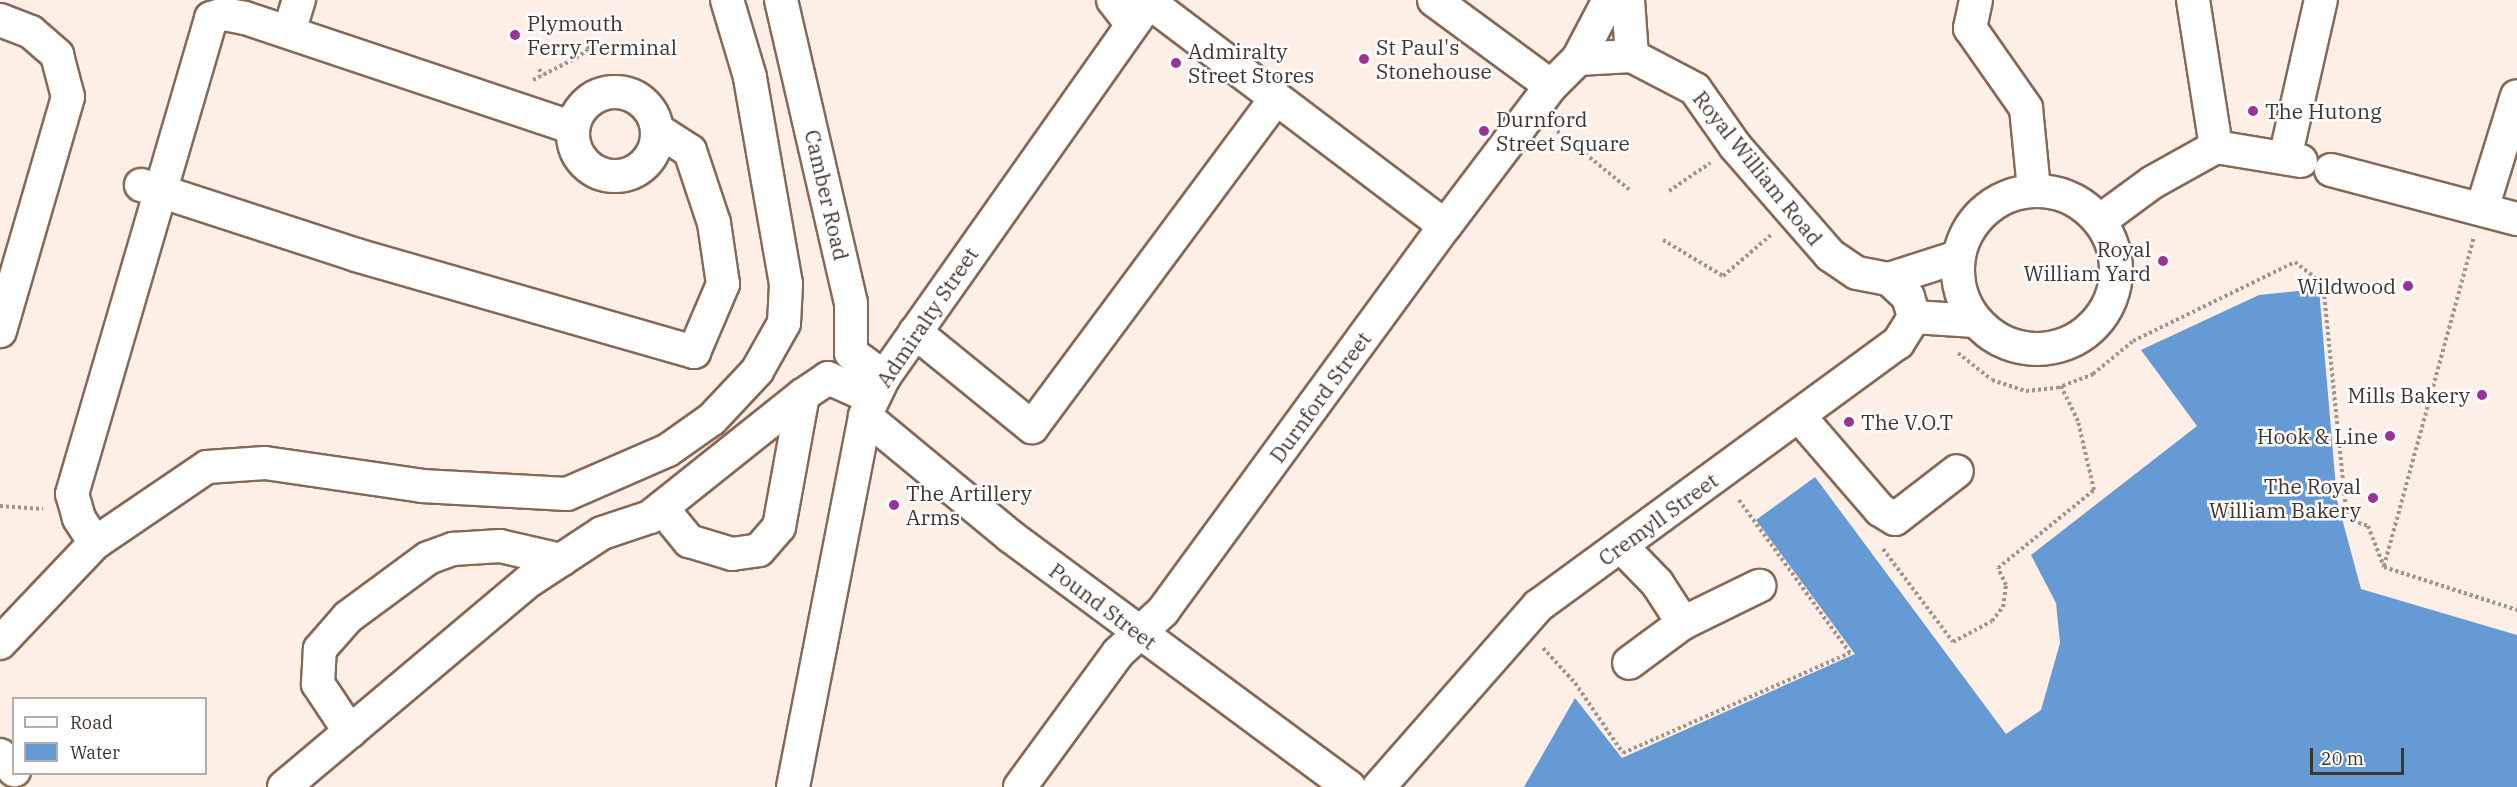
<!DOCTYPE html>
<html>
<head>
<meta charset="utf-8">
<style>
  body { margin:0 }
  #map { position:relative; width:2517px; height:787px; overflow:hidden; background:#fdeee6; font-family:"IBM Plex Serif",serif }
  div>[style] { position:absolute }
  .water>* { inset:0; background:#669ad5 }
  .path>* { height:4px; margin-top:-2px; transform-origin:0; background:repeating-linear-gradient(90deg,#a2948b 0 3px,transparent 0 6px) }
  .roads { filter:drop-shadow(2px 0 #866854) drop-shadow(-2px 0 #866854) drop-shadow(0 2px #866854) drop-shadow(0 -2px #866854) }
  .minor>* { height:32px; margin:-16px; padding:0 16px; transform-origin:16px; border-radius:16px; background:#fff }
  .minor>.ring { margin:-16px; padding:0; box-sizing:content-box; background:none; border:32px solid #fff; border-radius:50% }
  .dots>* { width:16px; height:16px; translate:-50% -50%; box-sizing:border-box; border:3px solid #fff; border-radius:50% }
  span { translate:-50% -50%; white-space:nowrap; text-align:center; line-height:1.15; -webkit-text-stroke:5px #fff; paint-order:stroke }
  .poi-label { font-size:21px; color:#41342b }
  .left { translate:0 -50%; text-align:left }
  .right { translate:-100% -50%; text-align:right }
  .street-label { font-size:21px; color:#41342b }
  .legend { position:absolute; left:12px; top:697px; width:195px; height:78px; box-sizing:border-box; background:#fff; border:2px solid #b3aeaa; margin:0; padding:8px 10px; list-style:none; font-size:18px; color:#41342b }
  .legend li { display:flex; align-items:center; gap:12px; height:30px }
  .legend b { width:30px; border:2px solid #b3aeaa }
  .scale { position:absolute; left:2310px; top:748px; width:94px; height:27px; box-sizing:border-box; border:3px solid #41342b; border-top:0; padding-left:8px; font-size:18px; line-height:21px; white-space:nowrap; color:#41342b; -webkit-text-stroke:4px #fff; paint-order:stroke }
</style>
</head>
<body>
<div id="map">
  <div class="water">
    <i style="clip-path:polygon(2319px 289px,2337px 500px,2361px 589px,2517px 635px,2517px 787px,1524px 787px,1575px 698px,1622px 758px,1855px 654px,1756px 520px,1815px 477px,2006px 734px,2041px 710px,2060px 643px,2056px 603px,2031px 555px,2197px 426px,2141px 350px,2259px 295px)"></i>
  </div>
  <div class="path">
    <i style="left:539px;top:69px;width:7px;rotate:56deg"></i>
    <i style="left:533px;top:80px;width:48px;rotate:-27.1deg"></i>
    <i style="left:576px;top:58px;width:16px;rotate:-35deg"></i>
    <i style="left:589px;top:49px;width:4px;rotate:-117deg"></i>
    <i style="left:1557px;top:131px;width:95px;rotate:39deg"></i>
    <i style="left:1669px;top:191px;width:50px;rotate:-34.3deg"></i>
    <i style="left:1663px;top:240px;width:70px;rotate:31deg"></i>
    <i style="left:1723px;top:276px;width:63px;rotate:-40.5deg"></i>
    <i style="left:1958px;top:353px;width:43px;rotate:38.5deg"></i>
    <i style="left:1992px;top:380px;width:36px;rotate:18deg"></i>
    <i style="left:2026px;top:391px;width:31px;rotate:-6deg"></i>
    <i style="left:2057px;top:388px;width:39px;rotate:-21deg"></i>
    <i style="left:2093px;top:374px;width:52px;rotate:-39.5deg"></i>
    <i style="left:2133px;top:341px;width:180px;rotate:-26deg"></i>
    <i style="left:2295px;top:262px;width:36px;rotate:38deg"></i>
    <i style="left:2323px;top:284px;width:236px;rotate:84.2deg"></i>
    <i style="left:2347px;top:519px;width:22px;rotate:18deg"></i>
    <i style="left:2368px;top:526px;width:44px;rotate:68.7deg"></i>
    <i style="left:0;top:506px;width:43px;rotate:4deg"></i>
    <i style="left:1883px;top:549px;width:116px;rotate:53deg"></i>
    <i style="left:1953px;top:642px;width:44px;rotate:-28.3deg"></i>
    <i style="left:1992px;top:621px;width:18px;rotate:-52deg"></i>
    <i style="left:2003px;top:607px;width:22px;rotate:-82deg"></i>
    <i style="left:2006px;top:585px;width:19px;rotate:-115deg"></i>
    <i style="left:1998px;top:568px;width:124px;rotate:-39.1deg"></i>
    <i style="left:2094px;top:490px;width:71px;rotate:-103.1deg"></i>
    <i style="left:2078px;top:421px;width:39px;rotate:-116deg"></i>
    <i style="left:2384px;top:566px;width:340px;rotate:-74.7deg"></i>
    <i style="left:2384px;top:567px;width:140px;rotate:17.9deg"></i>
    <i style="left:1543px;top:648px;width:47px;rotate:47.6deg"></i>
    <i style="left:1575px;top:683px;width:85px;rotate:55.6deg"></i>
    <i style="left:1623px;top:753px;width:248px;rotate:-23.8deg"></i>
    <i style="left:1850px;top:653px;width:190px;rotate:-126deg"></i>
  </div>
  <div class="roads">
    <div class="minor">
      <i style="left:781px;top:0;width:311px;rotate:77deg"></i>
      <i style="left:851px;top:303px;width:50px;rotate:90deg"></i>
      <i style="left:851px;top:353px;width:41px;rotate:36deg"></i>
      <i style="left:1113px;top:0;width:31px;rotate:52deg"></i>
      <i style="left:1434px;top:0;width:145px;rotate:36.3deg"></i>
      <i style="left:1628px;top:0;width:56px;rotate:85.9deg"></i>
      <i style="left:1976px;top:0;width:29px;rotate:102deg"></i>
      <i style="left:1970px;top:28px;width:98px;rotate:55deg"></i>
      <i style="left:2026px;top:108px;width:82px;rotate:84.4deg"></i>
      <i style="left:2193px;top:0;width:149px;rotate:81.1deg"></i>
      <i style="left:1149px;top:2px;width:371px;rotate:37.1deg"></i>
      <i style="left:0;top:20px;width:33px;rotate:21deg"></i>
      <i style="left:31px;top:32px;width:35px;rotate:41deg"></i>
      <i style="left:57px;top:55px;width:43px;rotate:75.3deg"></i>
      <i style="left:68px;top:97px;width:244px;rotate:106.2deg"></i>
      <i style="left:289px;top:32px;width:34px;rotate:-73deg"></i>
      <i style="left:1578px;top:59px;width:54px;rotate:-3.2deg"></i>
      <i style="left:1632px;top:56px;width:71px;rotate:27.6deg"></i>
      <i style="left:1695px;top:89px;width:70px;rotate:54.9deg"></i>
      <i style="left:1735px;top:146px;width:145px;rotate:48.9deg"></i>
      <i style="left:1830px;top:255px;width:32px;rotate:34deg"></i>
      <i style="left:1857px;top:273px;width:33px;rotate:11deg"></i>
      <i style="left:1889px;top:279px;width:26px;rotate:43deg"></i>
      <i style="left:1908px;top:297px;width:21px;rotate:73deg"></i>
      <i class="ring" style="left:573px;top:92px;width:52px;height:52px"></i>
      <i style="left:2285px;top:158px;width:162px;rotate:-77.2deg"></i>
      <i style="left:2331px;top:170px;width:192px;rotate:14.8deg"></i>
      <i style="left:141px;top:185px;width:226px;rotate:18deg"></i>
      <i style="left:356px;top:255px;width:352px;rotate:16deg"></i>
      <i style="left:694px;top:352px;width:74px;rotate:-66.9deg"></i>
      <i style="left:723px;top:284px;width:62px;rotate:-98.4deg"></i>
      <i style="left:714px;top:223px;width:76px;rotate:-108.4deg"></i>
      <i style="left:690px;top:151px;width:38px;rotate:-147deg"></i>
      <i class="ring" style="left:1958px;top:191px;width:126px;height:126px"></i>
      <i style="left:2482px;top:209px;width:118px;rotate:-72.8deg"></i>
      <i style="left:2101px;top:220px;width:64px;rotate:-36.2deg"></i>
      <i style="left:2153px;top:182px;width:72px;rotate:-29.1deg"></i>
      <i style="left:2216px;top:147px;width:86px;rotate:9.4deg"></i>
      <i style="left:1889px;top:279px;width:72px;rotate:-17.7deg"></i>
      <i style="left:1914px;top:317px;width:61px;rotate:3.8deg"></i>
      <i style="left:915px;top:332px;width:151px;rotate:39.1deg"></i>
      <i style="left:1032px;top:427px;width:409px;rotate:-53.4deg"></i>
      <i style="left:865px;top:416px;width:188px;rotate:39.6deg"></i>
      <i style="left:1010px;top:536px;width:422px;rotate:36.5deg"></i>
      <i style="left:1799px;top:416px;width:124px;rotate:49.2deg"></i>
      <i style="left:1880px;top:510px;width:17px;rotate:31deg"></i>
      <i style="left:1895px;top:519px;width:78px;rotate:-37.7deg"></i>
      <i style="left:662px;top:508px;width:43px;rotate:50.7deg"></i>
      <i style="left:689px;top:541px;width:45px;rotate:16.8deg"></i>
      <i style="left:732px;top:554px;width:27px;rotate:-8deg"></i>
      <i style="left:759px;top:550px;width:30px;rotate:-49deg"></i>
      <i style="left:779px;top:527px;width:134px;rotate:-79.7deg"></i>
      <i style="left:95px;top:543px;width:30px;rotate:-123deg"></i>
      <i style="left:79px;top:518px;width:25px;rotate:-106deg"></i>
      <i style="left:72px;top:494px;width:496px;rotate:-73.7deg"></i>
      <i style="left:211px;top:18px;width:14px;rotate:-17deg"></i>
      <i style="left:224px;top:14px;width:21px;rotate:11deg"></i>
      <i style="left:245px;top:18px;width:346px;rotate:18.5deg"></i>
      <i style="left:1621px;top:546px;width:52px;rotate:45.8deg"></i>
      <i style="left:1657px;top:583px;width:48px;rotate:57deg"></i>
      <i style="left:1683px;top:623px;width:67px;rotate:143.5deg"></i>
      <i style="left:1683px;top:623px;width:85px;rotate:-26deg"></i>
      <i style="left:0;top:643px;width:138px;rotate:-46.5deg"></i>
      <i style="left:95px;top:543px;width:135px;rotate:-34.2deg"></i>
      <i style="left:207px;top:467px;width:58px;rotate:-3.9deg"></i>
      <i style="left:265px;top:463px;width:159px;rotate:8.3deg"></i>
      <i style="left:422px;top:486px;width:145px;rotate:3.2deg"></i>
      <i style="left:567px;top:494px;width:110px;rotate:-23.5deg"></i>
      <i style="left:668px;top:450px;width:54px;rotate:-35.2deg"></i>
      <i style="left:712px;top:419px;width:66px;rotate:-46.8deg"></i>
      <i style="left:757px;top:371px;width:55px;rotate:-60.6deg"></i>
      <i style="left:784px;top:323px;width:39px;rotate:-87deg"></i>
      <i style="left:786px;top:284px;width:210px;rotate:-99.9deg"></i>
      <i style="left:750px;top:77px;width:80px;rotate:-106.6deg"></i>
      <i style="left:350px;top:732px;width:58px;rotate:-123.7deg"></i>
      <i style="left:318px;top:684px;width:35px;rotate:-87deg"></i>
      <i style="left:320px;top:649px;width:43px;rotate:-48.8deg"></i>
      <i style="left:348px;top:617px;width:99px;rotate:-36.4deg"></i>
      <i style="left:428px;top:558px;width:27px;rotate:-20deg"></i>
      <i style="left:453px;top:549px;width:47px;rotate:-3.7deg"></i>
      <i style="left:500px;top:546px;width:63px;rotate:12.9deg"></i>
      <i style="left:0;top:755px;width:21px;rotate:47deg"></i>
      <i style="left:284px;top:787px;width:320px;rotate:-40.1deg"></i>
      <i style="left:529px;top:581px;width:87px;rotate:-33.3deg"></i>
      <i style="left:602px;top:533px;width:51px;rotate:-18.4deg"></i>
      <i style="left:650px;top:517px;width:196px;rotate:-38.6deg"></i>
      <i style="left:803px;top:395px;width:30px;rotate:-34deg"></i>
      <i style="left:828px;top:378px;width:49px;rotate:24deg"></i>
      <i style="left:793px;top:787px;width:378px;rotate:-79deg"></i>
      <i style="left:865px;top:416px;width:43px;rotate:-64deg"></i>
      <i style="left:884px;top:377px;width:461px;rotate:-54.8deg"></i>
      <i style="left:1020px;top:787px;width:166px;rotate:-53.8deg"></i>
      <i style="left:1118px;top:653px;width:62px;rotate:-43deg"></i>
      <i style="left:1163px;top:611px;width:477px;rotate:-53.8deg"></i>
      <i style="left:1445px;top:226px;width:176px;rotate:-52.9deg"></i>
      <i style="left:1551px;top:86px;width:38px;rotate:-45deg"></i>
      <i style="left:1578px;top:59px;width:67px;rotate:-62.3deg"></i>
      <i style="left:1379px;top:787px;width:241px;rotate:-48.7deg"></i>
      <i style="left:1538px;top:606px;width:446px;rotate:-36.2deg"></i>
      <i style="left:1898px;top:343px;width:31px;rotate:-58deg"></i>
    </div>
  </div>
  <div class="dots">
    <i style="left:515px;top:35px;background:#983297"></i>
    <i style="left:1364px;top:59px;background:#983297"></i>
    <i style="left:1176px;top:63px;background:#983297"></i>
    <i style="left:2253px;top:111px;background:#983297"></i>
    <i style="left:1484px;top:131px;background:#983297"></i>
    <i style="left:2163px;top:261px;background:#983297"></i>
    <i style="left:2408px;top:286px;background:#983297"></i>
    <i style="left:2482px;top:395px;background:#983297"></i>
    <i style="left:1849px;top:422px;background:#983297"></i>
    <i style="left:2390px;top:436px;background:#983297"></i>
    <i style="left:2373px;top:498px;background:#983297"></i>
    <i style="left:894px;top:505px;background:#983297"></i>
  </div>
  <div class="poi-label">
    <span class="left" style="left:527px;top:35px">Plymouth<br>Ferry Terminal</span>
    <span class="left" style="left:1376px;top:59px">St Paul's<br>Stonehouse</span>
    <span class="left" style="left:1188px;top:63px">Admiralty<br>Street Stores</span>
    <span class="left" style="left:2265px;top:111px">The Hutong</span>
    <span class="left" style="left:1496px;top:131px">Durnford<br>Street Square</span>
    <span class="right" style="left:2151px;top:261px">Royal<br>William Yard</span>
    <span class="right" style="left:2396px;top:286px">Wildwood</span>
    <span class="right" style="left:2470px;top:395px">Mills Bakery</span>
    <span class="left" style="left:1861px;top:422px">The V.O.T</span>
    <span class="right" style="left:2378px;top:436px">Hook &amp; Line</span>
    <span class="right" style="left:2361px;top:498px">The Royal<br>William Bakery</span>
    <span class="left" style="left:906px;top:505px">The Artillery<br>Arms</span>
  </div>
  <div class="street-label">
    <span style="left:1758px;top:168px;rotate:51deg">Royal William Road</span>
    <span style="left:827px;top:195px;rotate:77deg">Camber Road</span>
    <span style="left:927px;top:317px;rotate:-56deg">Admiralty Street</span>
    <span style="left:1320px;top:397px;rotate:-54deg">Durnford Street</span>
    <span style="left:1658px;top:519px;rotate:-36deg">Cremyll Street</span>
    <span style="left:1103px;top:606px;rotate:37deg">Pound Street</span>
  </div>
  <ul class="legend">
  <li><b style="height:8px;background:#fff"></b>Road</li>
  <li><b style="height:16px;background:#669ad5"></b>Water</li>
  </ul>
  <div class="scale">20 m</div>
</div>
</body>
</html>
